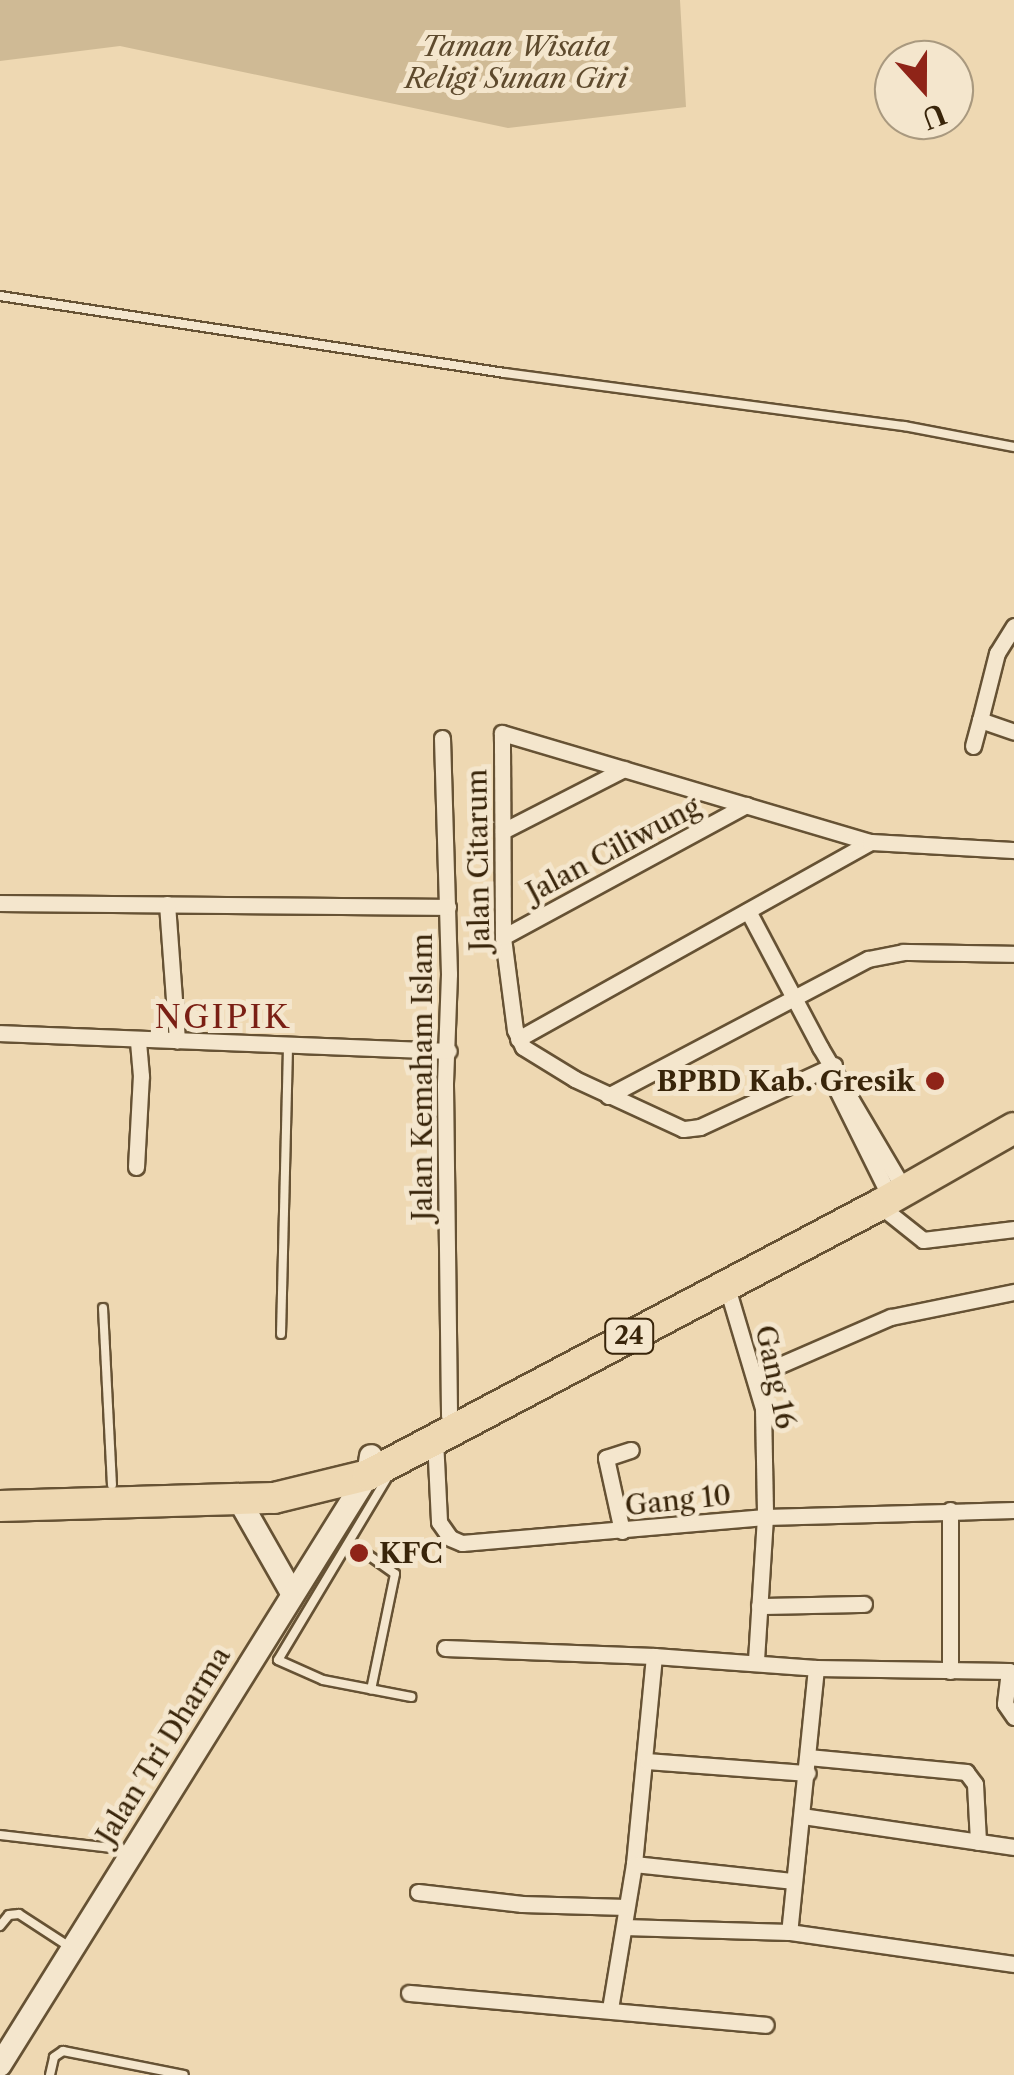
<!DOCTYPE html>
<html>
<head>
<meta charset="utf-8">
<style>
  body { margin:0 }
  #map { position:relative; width:1014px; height:2075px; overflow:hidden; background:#eed8b2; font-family:"Libre Caslon Text",serif }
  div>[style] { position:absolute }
  .green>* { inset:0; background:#cfba95 }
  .roads { filter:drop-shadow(2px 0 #665234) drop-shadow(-2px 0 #665234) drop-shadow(0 2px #665234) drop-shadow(0 -2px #665234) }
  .lane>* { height:8px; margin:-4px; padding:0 4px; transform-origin:4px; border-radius:4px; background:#f4e6cd }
  .street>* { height:15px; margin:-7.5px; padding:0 7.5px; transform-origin:7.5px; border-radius:7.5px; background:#f4e6cd }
  .secondary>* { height:22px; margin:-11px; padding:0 11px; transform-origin:11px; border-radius:11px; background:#f4e6cd }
  .highway>* { height:30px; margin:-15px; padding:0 15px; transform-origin:15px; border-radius:15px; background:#eed8b2 }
  .dots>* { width:28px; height:28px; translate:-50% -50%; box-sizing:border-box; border:5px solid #f4e6cd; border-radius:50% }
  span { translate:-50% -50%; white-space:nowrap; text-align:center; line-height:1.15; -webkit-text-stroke:10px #f4e6cd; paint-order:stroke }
  .shield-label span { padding:2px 8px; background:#f4e6cd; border:2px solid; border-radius:8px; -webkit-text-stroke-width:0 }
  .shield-label { font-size:25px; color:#39250a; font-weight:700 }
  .park-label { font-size:28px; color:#5e4a2d; font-style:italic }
  .street-label { font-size:28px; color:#39250a }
  .poi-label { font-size:28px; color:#39250a; font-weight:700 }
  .right { translate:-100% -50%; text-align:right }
  .left { translate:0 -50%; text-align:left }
  .quarter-label { font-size:32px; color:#7a1f14; letter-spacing:2.5px }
  .north { position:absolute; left:874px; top:40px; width:100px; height:100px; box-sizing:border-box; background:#f4e6cd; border:2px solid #a9997f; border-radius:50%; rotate:159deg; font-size:28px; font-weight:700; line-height:40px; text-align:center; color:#39250a }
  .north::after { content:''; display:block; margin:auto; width:35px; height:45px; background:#8f2418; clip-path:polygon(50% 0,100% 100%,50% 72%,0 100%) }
</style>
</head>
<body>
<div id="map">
  <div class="green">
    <i style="clip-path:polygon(0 0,680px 0,686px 107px,508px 128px,120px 46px,0 61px)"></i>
  </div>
  <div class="roads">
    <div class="lane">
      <i style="left:0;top:296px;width:511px;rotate:8.67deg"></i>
      <i style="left:505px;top:373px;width:403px;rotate:7.6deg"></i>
      <i style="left:904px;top:426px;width:112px;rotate:10.8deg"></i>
      <i style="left:103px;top:1308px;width:177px;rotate:87.1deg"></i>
      <i style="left:281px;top:1334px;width:290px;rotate:-88.6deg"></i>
      <i style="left:387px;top:1478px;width:212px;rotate:120.9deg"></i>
      <i style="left:278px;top:1660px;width:49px;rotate:24deg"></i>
      <i style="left:323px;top:1680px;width:90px;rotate:10.9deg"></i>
      <i style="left:350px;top:1542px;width:55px;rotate:35.4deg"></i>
      <i style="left:395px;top:1574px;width:118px;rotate:101.7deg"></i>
      <i style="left:0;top:1835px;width:130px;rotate:6.6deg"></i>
      <i style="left:0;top:1926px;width:14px;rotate:-51deg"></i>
      <i style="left:9px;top:1915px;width:10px;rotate:-6deg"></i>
      <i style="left:19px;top:1914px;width:59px;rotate:33.1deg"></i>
      <i style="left:50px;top:2075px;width:18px;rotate:-77deg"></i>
      <i style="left:54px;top:2057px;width:11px;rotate:-34deg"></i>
      <i style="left:63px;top:2051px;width:123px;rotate:11.2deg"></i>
    </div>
    <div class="street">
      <i style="left:1014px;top:626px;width:32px;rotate:122deg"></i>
      <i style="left:997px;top:653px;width:69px;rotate:104.2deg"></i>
      <i style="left:980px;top:720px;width:36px;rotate:19deg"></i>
      <i style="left:442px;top:738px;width:236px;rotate:88.3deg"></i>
      <i style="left:449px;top:974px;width:111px;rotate:92.1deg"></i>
      <i style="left:445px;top:1085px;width:331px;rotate:89.3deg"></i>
      <i style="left:973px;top:746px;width:27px;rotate:-75deg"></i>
      <i style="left:503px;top:831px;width:136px;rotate:-27.1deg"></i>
      <i style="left:0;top:903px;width:448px;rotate:0.5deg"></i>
      <i style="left:167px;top:904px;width:137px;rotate:85.8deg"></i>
      <i style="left:748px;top:911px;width:154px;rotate:62.1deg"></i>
      <i style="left:820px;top:1047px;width:167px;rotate:59.4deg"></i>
      <i style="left:503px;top:937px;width:277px;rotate:-28.5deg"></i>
      <i style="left:0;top:1033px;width:449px;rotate:2.3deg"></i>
      <i style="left:518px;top:1039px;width:403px;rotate:-29.2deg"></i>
      <i style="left:834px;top:1065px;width:148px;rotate:155.2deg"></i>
      <i style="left:700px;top:1127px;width:17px;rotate:173deg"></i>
      <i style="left:683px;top:1129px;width:119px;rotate:-155.2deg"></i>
      <i style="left:575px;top:1079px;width:61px;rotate:-148.4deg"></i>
      <i style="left:523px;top:1047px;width:19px;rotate:-115deg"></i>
      <i style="left:515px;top:1030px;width:94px;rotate:-97.4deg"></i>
      <i style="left:503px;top:937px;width:204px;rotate:-90.3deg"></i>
      <i style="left:502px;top:733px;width:384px;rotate:16.5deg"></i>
      <i style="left:870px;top:842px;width:144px;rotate:3.2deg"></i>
      <i style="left:833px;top:1082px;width:131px;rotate:63.6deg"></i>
      <i style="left:608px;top:1096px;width:294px;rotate:-27.8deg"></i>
      <i style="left:868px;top:959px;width:36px;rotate:-11deg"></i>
      <i style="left:903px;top:952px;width:111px;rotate:1deg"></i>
      <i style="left:136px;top:1167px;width:91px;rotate:-86.9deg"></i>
      <i style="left:141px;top:1076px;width:35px;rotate:-95deg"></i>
      <i style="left:879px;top:1205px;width:56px;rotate:38.5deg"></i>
      <i style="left:923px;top:1240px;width:92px;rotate:-6.9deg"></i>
      <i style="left:726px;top:1284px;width:129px;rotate:73.4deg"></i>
      <i style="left:763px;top:1408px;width:109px;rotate:88.9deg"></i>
      <i style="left:765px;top:1517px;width:145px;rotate:93.6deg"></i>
      <i style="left:755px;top:1376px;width:148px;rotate:-23.5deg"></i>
      <i style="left:891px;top:1317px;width:126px;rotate:-11.5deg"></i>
      <i style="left:435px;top:1439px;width:83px;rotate:87.2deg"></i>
      <i style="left:439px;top:1522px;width:19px;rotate:55deg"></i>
      <i style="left:450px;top:1538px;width:13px;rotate:23deg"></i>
      <i style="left:462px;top:1543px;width:304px;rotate:-4.9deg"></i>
      <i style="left:765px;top:1517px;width:249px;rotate:-1.6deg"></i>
      <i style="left:622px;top:1531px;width:75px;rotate:-102.4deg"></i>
      <i style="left:606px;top:1458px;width:26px;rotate:-18deg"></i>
      <i style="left:759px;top:1606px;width:105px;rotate:-1.1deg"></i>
      <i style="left:445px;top:1648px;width:209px;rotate:2.2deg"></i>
      <i style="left:654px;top:1656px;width:162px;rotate:4.2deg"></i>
      <i style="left:816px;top:1668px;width:265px;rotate:95.8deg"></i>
      <i style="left:789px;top:1932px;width:227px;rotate:8.1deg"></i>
      <i style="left:654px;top:1656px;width:209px;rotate:95.5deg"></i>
      <i style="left:634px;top:1864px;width:161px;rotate:6.1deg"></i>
      <i style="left:816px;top:1668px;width:193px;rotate:0.9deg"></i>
      <i style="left:1009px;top:1671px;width:33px;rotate:97deg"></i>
      <i style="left:1005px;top:1704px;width:16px;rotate:55deg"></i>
      <i style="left:950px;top:1671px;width:161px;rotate:-90deg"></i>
      <i style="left:808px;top:1757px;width:159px;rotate:5.4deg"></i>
      <i style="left:966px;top:1772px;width:15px;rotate:53deg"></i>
      <i style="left:975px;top:1784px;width:58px;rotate:87deg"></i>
      <i style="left:647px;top:1761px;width:161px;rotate:4.3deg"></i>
      <i style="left:802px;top:1816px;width:214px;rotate:8.3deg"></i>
      <i style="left:418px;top:1892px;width:105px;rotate:6.6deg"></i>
      <i style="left:522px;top:1904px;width:104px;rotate:1.7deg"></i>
      <i style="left:624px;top:1927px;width:165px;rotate:1.7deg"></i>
      <i style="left:409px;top:1993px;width:358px;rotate:5.1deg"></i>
      <i style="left:610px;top:2009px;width:147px;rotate:-80.6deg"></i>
    </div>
    <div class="secondary">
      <i style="left:239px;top:1500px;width:107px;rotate:60.3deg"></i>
      <i style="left:0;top:2065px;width:695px;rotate:-58.05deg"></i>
      <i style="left:368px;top:1475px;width:19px;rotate:-81deg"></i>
    </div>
    <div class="highway">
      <i style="left:0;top:1506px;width:274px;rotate:-1.7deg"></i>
      <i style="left:274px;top:1498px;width:97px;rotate:-13.7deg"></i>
      <i style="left:368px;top:1475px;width:578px;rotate:-27.85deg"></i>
      <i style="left:879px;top:1205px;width:155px;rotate:-29.7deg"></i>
    </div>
  </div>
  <div class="dots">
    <i style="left:935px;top:1081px;background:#8f2418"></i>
    <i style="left:359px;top:1553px;background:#8f2418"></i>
  </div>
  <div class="shield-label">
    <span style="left:629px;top:1336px">24</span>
  </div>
  <div class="park-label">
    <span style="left:516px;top:62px">Taman Wisata<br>Religi Sunan Giri</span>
  </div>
  <div class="street-label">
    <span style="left:613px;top:849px;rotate:-28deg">Jalan Ciliwung</span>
    <span style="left:478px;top:860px;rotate:-91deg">Jalan Citarum</span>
    <span style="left:422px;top:1077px;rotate:-90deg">Jalan Kemaham Islam</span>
    <span style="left:776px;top:1377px;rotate:78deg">Gang 16</span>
    <span style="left:678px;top:1500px;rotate:-6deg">Gang 10</span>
    <span style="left:163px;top:1745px;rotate:-58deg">Jalan Tri Dharma</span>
  </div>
  <div class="poi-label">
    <span class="right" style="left:915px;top:1081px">BPBD Kab. Gresik</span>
    <span class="left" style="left:379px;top:1553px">KFC</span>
  </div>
  <div class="quarter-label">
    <span style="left:223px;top:1017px">NGIPIK</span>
  </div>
  <div class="north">U</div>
</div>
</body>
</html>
